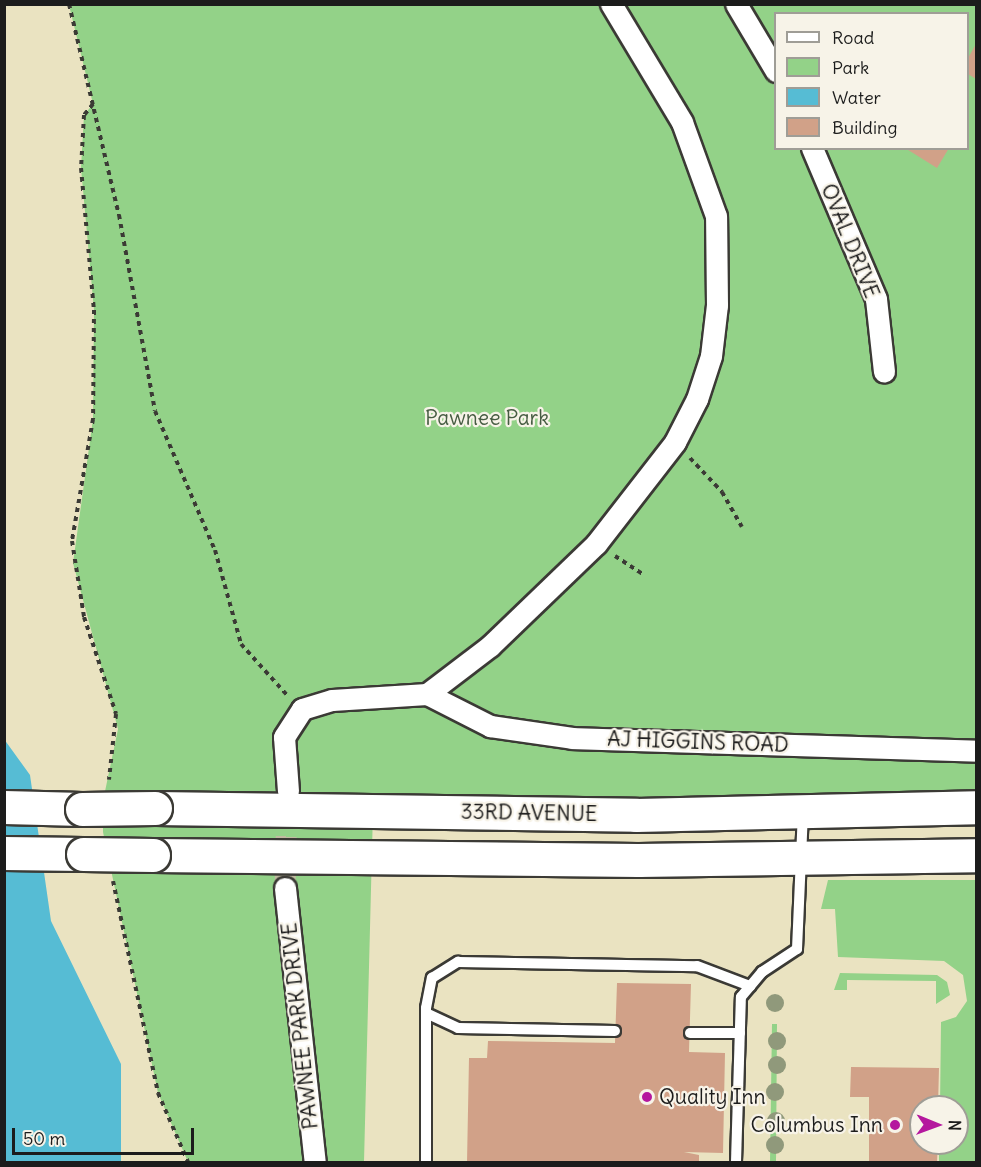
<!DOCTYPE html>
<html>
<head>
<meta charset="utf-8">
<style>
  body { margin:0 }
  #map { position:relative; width:981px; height:1167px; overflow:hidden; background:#eae3c1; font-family:Delius,sans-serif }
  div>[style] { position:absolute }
  .green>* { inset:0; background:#93d288 }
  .water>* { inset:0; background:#56bcd4 }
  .building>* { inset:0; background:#d1a188 }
  .street-tunnel>* { height:21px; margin-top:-10.5px; transform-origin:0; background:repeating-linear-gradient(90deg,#c1bba0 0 21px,transparent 0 31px) }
  .path>* { height:4px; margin-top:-2px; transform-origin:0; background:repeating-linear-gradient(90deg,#3b3a35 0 4.5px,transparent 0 9px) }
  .roads { filter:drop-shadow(2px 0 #3b3a35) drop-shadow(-2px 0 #3b3a35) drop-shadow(0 2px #3b3a35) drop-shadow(0 -2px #3b3a35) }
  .lane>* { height:10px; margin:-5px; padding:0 5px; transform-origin:5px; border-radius:5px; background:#fff }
  .street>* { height:21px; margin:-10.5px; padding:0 10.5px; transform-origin:10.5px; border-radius:10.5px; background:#fff }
  .highway>* { height:33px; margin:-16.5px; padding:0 16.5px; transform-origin:16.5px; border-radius:16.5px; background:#fff }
  .bridges { filter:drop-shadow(2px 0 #3b3a35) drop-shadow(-2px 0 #3b3a35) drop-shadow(0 2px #3b3a35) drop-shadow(0 -2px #3b3a35) }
  .highway-bridge>* { height:33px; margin:-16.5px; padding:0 16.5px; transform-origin:16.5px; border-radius:16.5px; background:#fff }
  .trees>* { width:18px; height:18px; margin:-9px; border-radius:50%; background:#90997b }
  .dots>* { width:16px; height:16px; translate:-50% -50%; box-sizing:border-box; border:3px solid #f7f3e8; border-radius:50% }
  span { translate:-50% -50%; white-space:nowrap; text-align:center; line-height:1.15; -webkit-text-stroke:4.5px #f7f3e8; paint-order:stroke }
  .street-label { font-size:21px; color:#1c1c1c }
  .park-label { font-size:21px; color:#465c42 }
  .poi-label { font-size:21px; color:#1c1c1c }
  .left { translate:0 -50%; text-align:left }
  .right { translate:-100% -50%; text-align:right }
  .frame { position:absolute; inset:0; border:6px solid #1c1c1c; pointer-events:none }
  .legend { position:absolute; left:774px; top:12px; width:195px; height:138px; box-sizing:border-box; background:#f7f3e8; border:2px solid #9f9d96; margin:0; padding:8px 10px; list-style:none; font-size:18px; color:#1c1c1c }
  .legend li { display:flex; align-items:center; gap:12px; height:30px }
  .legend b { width:30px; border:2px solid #9f9d96 }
  .north { position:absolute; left:909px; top:1095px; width:60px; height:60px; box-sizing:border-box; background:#f7f3e8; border:2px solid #9f9d96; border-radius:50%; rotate:91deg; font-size:16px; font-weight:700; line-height:24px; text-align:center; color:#1c1c1c }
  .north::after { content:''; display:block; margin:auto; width:21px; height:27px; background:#b5179e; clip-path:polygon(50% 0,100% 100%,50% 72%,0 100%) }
  .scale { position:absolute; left:12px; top:1128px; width:182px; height:27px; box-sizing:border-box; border:3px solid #1c1c1c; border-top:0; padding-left:8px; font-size:18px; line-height:21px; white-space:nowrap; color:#1c1c1c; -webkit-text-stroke:4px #f7f3e8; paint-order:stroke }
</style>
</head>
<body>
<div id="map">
  <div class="green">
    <i style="clip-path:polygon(evenodd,69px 5px,976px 5px,976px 807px,373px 811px,364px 1162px,188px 1162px,158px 1093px,103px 832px,103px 801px,118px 729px,73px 563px,93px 419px,94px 310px,81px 168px,84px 115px,93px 104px,69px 5px,776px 14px,968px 14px,968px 148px,776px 148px,776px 14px)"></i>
    <i style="clip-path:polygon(828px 880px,976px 880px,976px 1162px,939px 1162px,939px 1143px,957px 1143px,957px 1107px,940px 1107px,941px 1022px,956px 1017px,967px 1001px,963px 975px,944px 961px,838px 957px,835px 909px,821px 909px)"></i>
    <i style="clip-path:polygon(840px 973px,937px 975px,947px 982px,950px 995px,936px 1004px,936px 981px,847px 980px,847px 990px,834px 990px)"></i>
    <i style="clip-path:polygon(772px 1024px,777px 1024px,776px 1162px,770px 1162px)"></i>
  </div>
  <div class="water">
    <i style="clip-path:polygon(4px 739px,30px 775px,51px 921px,121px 1064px,121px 1162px,5px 1162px)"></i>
  </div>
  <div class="building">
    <i style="clip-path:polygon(976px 44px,976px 79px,968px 74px,968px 58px)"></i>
    <i style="clip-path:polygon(905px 148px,949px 148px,937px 168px)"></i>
    <i style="clip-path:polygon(617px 983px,691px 984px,689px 1052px,725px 1053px,723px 1153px,684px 1152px,699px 1155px,699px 1162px,467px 1162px,469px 1058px,487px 1058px,488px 1041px,615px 1043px)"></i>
    <i style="clip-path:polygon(851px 1067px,939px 1068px,938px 1107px,921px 1107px,921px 1143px,938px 1143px,937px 1162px,869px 1162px,869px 1097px,850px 1097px)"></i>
  </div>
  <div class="street-tunnel">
    <i style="left:285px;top:888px;width:91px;rotate:-88.7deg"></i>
  </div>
  <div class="path">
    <i style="left:69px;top:4px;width:217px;rotate:76.7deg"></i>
    <i style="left:119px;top:215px;width:199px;rotate:79.6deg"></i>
    <i style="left:155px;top:411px;width:151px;rotate:66.7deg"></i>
    <i style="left:215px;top:550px;width:98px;rotate:74.5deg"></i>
    <i style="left:241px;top:644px;width:69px;rotate:48deg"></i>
    <i style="left:93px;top:104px;width:14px;rotate:129deg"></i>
    <i style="left:84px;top:115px;width:53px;rotate:93.2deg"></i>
    <i style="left:81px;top:168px;width:143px;rotate:84.8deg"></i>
    <i style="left:94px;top:310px;width:109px;rotate:90.5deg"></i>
    <i style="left:93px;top:419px;width:124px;rotate:99.8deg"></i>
    <i style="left:72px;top:541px;width:77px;rotate:81deg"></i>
    <i style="left:84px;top:617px;width:102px;rotate:71.7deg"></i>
    <i style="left:116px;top:714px;width:66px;rotate:96.1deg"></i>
    <i style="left:690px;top:458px;width:47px;rotate:46.7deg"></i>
    <i style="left:722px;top:492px;width:40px;rotate:60.3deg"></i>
    <i style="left:615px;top:556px;width:35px;rotate:33deg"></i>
    <i style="left:113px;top:881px;width:217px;rotate:78deg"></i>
    <i style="left:158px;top:1093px;width:75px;rotate:66.5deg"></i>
  </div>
  <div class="roads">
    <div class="lane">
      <i style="left:426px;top:1013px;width:35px;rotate:25deg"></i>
      <i style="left:458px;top:1028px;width:157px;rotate:1.1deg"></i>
      <i style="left:690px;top:1033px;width:50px"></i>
      <i style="left:426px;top:1162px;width:154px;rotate:-90deg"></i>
      <i style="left:426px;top:1008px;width:31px;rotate:-79deg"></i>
      <i style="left:432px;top:978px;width:31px;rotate:-32deg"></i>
      <i style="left:458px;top:962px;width:239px;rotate:1deg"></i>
      <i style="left:697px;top:966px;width:57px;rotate:20.7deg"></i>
      <i style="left:736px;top:1162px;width:165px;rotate:-88.3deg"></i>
      <i style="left:741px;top:997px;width:33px;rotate:-50deg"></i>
      <i style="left:762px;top:972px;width:42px;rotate:-33.3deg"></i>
      <i style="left:797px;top:949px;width:135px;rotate:-87.5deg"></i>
    </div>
    <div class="street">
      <i style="left:736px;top:4px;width:78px;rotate:59.2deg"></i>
      <i style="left:812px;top:148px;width:164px;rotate:67deg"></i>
      <i style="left:876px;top:299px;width:73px;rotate:83.7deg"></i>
      <i style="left:427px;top:694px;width:71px;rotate:26.9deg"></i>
      <i style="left:490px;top:726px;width:83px;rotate:8.3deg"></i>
      <i style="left:572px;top:738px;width:404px;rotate:1.8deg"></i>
      <i style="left:288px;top:791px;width:54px;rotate:-94.2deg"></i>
      <i style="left:284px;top:737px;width:33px;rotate:-57deg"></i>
      <i style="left:302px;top:709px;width:31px;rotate:-17deg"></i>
      <i style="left:332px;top:700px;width:95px;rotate:-3.6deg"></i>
      <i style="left:427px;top:694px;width:79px;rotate:-37.3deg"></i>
      <i style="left:490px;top:646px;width:147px;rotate:-43.9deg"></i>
      <i style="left:596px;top:544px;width:129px;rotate:-52.2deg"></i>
      <i style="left:675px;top:442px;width:48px;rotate:-62.9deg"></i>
      <i style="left:697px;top:399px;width:45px;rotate:-72deg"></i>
      <i style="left:711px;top:356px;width:51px;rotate:-83.3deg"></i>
      <i style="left:717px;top:305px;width:89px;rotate:-90.6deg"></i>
      <i style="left:716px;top:216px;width:100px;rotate:-109.9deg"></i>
      <i style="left:682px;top:122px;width:138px;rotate:-121deg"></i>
      <i style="left:285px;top:888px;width:276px;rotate:83.8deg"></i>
    </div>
    <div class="highway">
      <i style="left:4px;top:807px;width:78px;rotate:1.5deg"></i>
      <i style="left:155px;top:808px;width:481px;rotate:0.8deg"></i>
      <i style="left:636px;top:815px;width:340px;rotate:-1.3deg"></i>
      <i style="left:4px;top:853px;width:79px;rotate:0.7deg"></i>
      <i style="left:153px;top:855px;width:485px;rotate:0.6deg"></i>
      <i style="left:638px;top:860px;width:338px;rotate:-0.8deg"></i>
    </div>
  </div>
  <div class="bridges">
    <div class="highway-bridge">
      <i style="left:82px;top:809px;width:73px;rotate:-0.8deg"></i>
      <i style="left:83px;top:854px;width:70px;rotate:0.8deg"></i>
    </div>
  </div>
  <div class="trees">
    <i style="left:775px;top:1003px"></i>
    <i style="left:777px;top:1041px"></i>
    <i style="left:777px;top:1065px"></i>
    <i style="left:775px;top:1092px"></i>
    <i style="left:776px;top:1121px"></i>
    <i style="left:775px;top:1145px"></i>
  </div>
  <div class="dots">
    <i style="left:647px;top:1097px;background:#b5179e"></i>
    <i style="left:895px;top:1125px;background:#b5179e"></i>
  </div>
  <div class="street-label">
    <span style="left:850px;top:241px;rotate:68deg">OVAL DRIVE</span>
    <span style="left:698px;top:742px;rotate:2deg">AJ HIGGINS ROAD</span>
    <span style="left:529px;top:813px;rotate:1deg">33RD AVENUE</span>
    <span style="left:300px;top:1026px;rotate:-96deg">PAWNEE PARK DRIVE</span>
  </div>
  <div class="park-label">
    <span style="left:487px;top:418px">Pawnee Park</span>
  </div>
  <div class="poi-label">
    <span class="left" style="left:659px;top:1097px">Quality Inn</span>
    <span class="right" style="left:883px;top:1125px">Columbus Inn</span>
  </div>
  <div class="frame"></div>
  <ul class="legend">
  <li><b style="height:8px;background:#fff"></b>Road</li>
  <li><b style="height:16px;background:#93d288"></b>Park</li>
  <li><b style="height:16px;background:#56bcd4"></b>Water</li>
  <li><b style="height:16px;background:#d1a188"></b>Building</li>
  </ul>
  <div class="north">N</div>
  <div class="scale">50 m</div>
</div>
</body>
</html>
